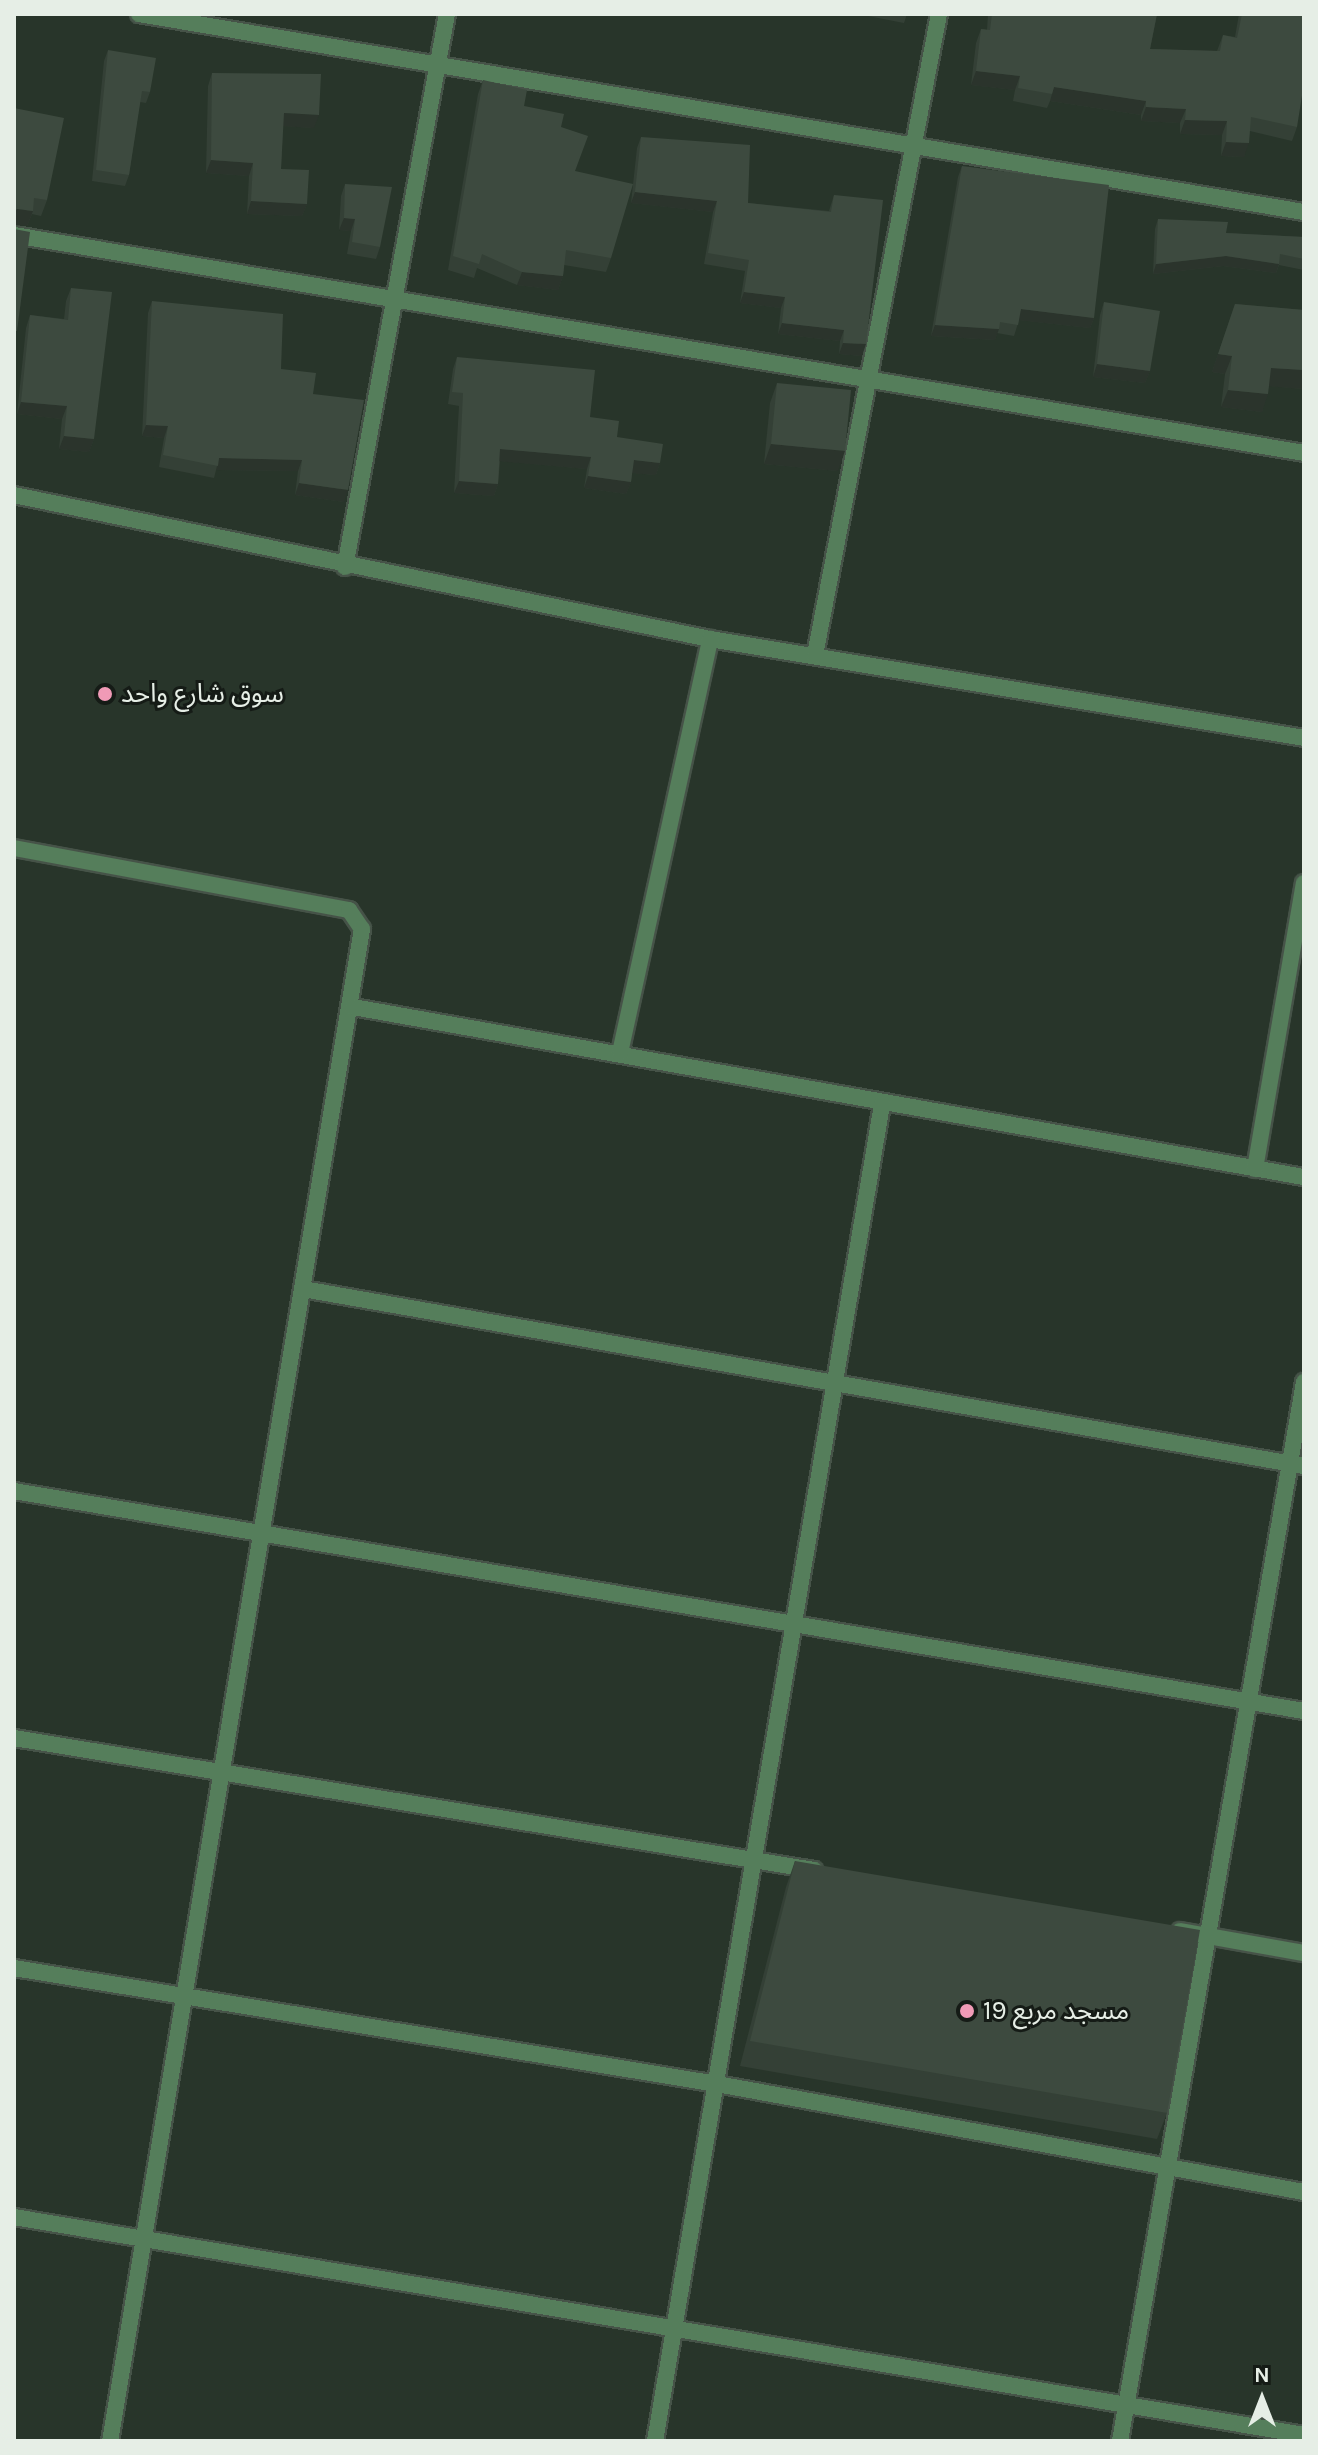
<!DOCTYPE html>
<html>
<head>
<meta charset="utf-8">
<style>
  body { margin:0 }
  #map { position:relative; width:1318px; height:2455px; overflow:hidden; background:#28352a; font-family:Karla,"Noto Sans Arabic",sans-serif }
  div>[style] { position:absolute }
  .roads { filter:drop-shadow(2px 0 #465348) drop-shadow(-2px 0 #465348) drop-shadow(0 2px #465348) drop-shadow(0 -2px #465348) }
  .street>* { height:16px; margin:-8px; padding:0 8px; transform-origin:8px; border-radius:8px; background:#557e5b }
  .wall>* { inset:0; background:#344036 }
  .shaded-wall>* { inset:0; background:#2b342c }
  .building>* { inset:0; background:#3d4a3f }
  .dots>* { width:22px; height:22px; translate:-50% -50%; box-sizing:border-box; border:4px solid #151b16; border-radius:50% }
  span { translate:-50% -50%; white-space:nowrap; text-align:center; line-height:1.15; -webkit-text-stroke:6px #151b16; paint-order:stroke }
  .poi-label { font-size:26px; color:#e6eee6 }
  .left { translate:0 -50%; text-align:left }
  .frame { position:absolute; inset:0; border:16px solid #e6eee6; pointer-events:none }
  .north { position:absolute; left:1222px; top:2359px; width:80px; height:80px; -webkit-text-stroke:6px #151b16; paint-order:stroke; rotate:0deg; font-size:22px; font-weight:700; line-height:32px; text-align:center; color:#e6eee6 }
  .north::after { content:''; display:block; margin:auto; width:28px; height:36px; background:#e6eee6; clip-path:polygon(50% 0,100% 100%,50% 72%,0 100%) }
</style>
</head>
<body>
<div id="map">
  <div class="roads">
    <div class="street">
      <i style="left:139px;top:14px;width:1182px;rotate:9.65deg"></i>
      <i style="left:14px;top:235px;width:1308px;rotate:9.59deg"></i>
      <i style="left:14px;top:495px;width:711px;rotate:11.69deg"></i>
      <i style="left:710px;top:639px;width:602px;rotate:9.46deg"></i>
      <i style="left:345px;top:567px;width:562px;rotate:-79.55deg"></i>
      <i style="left:815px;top:655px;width:653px;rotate:-79.05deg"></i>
      <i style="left:14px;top:848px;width:341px;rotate:10.5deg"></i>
      <i style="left:349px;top:910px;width:23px;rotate:56deg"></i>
      <i style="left:362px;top:929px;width:1533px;rotate:99.46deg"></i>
      <i style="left:353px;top:1007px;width:966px;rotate:10.14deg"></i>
      <i style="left:620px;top:1053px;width:424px;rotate:-77.7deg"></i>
      <i style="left:1255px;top:1169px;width:290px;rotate:-80.3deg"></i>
      <i style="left:303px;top:1289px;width:1017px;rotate:10.03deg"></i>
      <i style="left:14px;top:1491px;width:1309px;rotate:9.68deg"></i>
      <i style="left:14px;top:1738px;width:811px;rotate:9.37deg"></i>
      <i style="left:1180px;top:1931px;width:126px;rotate:10.1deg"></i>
      <i style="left:14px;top:1968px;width:713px;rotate:9.37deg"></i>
      <i style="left:717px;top:2084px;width:597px;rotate:10.43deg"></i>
      <i style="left:14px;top:2217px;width:1308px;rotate:9.59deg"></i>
      <i style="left:655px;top:2441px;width:1356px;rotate:-80.36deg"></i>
      <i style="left:1120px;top:2441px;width:1075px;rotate:-80.14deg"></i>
    </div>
  </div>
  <div class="wall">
    <i style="clip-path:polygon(858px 14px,907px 14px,904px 23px)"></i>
    <i style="clip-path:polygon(988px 14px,1157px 14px,1150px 49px,1217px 51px,1223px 35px,1235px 37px,1239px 14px,1304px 14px,1297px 127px,1292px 141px,1250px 131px,1244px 157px,1221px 156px,1222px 135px,1180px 134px,1180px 123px,1141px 121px,1141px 115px,1050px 101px,1047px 108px,1013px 101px,1015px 90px,971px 85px,976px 43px,981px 29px,987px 30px)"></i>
    <i style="clip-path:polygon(108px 50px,150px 92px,146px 103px,140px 102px,129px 175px,125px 186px,92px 181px,104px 61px)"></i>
    <i style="clip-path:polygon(212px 73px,314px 128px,283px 126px,281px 169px,307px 204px,302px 216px,247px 214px,249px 176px,206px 173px,208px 86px)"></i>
    <i style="clip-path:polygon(483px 80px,524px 106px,575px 171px,611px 258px,606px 272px,564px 265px,563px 276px,558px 290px,517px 285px,477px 268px,474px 278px,448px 270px,478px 94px)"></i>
    <i style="clip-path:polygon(14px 108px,47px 200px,41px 216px,32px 214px,27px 226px)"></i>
    <i style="clip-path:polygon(641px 137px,748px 203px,829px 211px,834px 195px,862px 356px,839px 354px,840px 341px,778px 334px,781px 308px,740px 303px,745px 271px,704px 264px,713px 212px,631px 203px,637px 148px)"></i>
    <i style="clip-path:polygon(962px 166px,1094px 318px,1090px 328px,1019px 320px,1014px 336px,997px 333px,995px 340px,931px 336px,958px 177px)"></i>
    <i style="clip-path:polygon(345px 184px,380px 247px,376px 259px,347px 254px,351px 231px,339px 230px,341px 196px)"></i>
    <i style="clip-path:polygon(1158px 219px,1226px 233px,1304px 237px,1304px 270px,1279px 265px,1276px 273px,1223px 266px,1153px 274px,1155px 229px)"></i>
    <i style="clip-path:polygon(71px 288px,94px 439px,89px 452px,59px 449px,62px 419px,17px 414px,26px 328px,30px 315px,64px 319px,66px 301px)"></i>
    <i style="clip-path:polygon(152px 301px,281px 369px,313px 394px,344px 502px,295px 495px,298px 471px,216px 470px,214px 478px,159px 467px,164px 438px,142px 436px,148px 313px)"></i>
    <i style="clip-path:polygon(1104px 302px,1150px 371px,1145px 383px,1093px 377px,1100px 315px)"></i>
    <i style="clip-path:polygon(1235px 304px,1304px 310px,1304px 389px,1269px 386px,1262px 412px,1221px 407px,1225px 374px,1212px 372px)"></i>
    <i style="clip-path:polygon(457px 357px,590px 417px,617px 437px,660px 463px,656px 475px,632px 473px,631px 482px,626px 494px,584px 488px,587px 469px,500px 461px,498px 484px,494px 496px,454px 493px,459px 406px,448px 404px,453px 369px)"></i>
    <i style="clip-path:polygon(777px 383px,838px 471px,764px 464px,770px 403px)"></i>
    <i style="clip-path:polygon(795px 1861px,1167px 2113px,1157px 2139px,740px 2066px,786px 1887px)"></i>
  </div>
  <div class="shaded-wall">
    <i style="clip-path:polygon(343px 14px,375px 14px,373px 17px,342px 16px)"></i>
    <i style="clip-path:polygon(976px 71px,1020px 76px,1015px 90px,971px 85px)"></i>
    <i style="clip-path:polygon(1054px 87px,1146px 101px,1141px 115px,1050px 101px)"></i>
    <i style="clip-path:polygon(1146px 107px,1186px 109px,1180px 123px,1141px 121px)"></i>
    <i style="clip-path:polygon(284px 113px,319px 115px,314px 128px,279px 126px)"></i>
    <i style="clip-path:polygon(1185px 120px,1227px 121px,1222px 135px,1180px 134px)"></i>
    <i style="clip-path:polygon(1226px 142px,1249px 143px,1244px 157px,1221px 156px)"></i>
    <i style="clip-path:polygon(211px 160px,253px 163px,249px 176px,206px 173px)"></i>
    <i style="clip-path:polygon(635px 192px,717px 201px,713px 212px,631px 203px)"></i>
    <i style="clip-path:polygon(251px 201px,307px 204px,302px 216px,247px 214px)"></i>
    <i style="clip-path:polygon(17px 209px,33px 211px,27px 226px,14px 225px,14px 212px)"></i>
    <i style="clip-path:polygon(344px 218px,355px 219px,351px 231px,339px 230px)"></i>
    <i style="clip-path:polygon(1226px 256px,1279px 264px,1276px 273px,1223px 266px,1153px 274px,1156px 264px)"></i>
    <i style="clip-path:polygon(522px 272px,563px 276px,558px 290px,517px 285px)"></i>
    <i style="clip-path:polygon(744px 292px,785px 297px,781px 308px,740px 303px)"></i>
    <i style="clip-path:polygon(1021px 309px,1094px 318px,1090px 328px,1017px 320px)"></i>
    <i style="clip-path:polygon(782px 323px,844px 330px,840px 341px,778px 334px)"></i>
    <i style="clip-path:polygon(935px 325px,999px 329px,995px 340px,931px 336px)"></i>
    <i style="clip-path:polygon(843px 343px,866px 344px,862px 356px,839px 354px)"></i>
    <i style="clip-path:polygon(1218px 354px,1232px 356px,1225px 374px,1212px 372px)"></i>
    <i style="clip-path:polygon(1097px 364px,1150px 371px,1145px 383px,1093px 377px)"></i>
    <i style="clip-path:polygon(1271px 368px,1304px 370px,1304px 389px,1265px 386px)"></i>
    <i style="clip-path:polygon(1228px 390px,1268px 394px,1262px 412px,1221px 407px)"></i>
    <i style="clip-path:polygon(21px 402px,67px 406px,62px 419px,17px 414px)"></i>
    <i style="clip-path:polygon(146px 425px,168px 426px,164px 438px,142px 436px)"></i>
    <i style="clip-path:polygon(64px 436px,94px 439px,89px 452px,59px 449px)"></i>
    <i style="clip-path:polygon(771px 444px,845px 451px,838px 471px,764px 464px)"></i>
    <i style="clip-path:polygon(500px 449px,591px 457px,587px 469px,496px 461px)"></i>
    <i style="clip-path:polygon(219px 458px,302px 460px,298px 471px,216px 470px)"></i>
    <i style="clip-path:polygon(634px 460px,660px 463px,656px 475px,629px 473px)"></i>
    <i style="clip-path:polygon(588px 476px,631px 482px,626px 494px,584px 488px)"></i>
    <i style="clip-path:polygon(459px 481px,498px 484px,494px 496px,454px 493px)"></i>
    <i style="clip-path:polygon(299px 483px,348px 490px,344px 502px,295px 495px)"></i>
  </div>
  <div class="building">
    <i style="clip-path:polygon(992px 14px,1157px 14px,1150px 49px,1220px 51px,1223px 35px,1237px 38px,1242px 14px,1304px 14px,1304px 83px,1297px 127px,1251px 117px,1249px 143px,1226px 142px,1227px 121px,1185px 120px,1186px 109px,1146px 107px,1146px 101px,1054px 87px,1052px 94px,1018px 88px,1020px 76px,976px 71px,981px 29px,990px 30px)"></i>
    <i style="clip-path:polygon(108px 50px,156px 58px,150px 92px,142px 91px,129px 175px,96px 170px)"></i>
    <i style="clip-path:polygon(212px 73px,321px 74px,319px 115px,284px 113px,281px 169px,309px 170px,307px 204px,251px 201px,253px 163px,211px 160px)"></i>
    <i style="clip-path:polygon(483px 80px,527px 90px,524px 106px,564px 114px,561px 127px,588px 136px,575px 171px,633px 184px,611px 258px,566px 250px,563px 276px,522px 272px,482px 254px,479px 264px,453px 256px)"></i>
    <i style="clip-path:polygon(14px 108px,64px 118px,47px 200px,34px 198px,33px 211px,17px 209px,14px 212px)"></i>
    <i style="clip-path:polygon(641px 137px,750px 145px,748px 203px,831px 212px,834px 195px,883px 200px,866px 344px,843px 343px,844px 330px,782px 323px,785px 297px,744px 292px,749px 260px,708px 253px,717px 201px,635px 192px)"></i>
    <i style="clip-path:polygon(962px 166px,1109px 185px,1094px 318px,1021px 309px,1018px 325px,1000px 322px,999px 329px,935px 325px)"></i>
    <i style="clip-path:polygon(345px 184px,392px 187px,380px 247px,352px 242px,355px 219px,344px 218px)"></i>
    <i style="clip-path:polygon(1158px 219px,1228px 222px,1226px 233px,1304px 237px,1304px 259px,1280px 254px,1279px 264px,1226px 256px,1156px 264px)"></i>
    <i style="clip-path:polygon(14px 229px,30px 232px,17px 331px,14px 331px)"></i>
    <i style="clip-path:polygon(71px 288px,112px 292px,94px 439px,64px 436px,67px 406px,21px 402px,30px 315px,68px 320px)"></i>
    <i style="clip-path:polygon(152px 301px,283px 314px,281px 369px,316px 373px,313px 394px,364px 400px,348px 490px,299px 483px,302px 460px,219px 458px,218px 466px,163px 455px,168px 426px,146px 425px)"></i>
    <i style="clip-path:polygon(1104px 302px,1160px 311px,1150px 371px,1097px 364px)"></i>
    <i style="clip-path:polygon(1235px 304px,1304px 310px,1304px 370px,1271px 368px,1268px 394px,1228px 390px,1232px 356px,1218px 354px)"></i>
    <i style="clip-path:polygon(457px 357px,595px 370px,590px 417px,619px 421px,617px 437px,663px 444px,660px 463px,634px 460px,631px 482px,588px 476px,591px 457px,500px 449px,498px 484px,459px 481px,463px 393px,452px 392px)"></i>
    <i style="clip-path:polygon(777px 383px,851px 390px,845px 451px,771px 444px)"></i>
    <i style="clip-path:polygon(795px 1861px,1200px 1930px,1167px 2113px,750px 2041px)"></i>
  </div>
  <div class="dots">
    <i style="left:105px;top:694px;background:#f09ab6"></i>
    <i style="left:967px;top:2011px;background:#f09ab6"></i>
  </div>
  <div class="poi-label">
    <span class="left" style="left:121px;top:694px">سوق شارع واحد</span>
    <span class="left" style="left:983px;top:2011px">مسجد مربع 19</span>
  </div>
  <div class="frame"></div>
  <div class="north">N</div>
</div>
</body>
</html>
